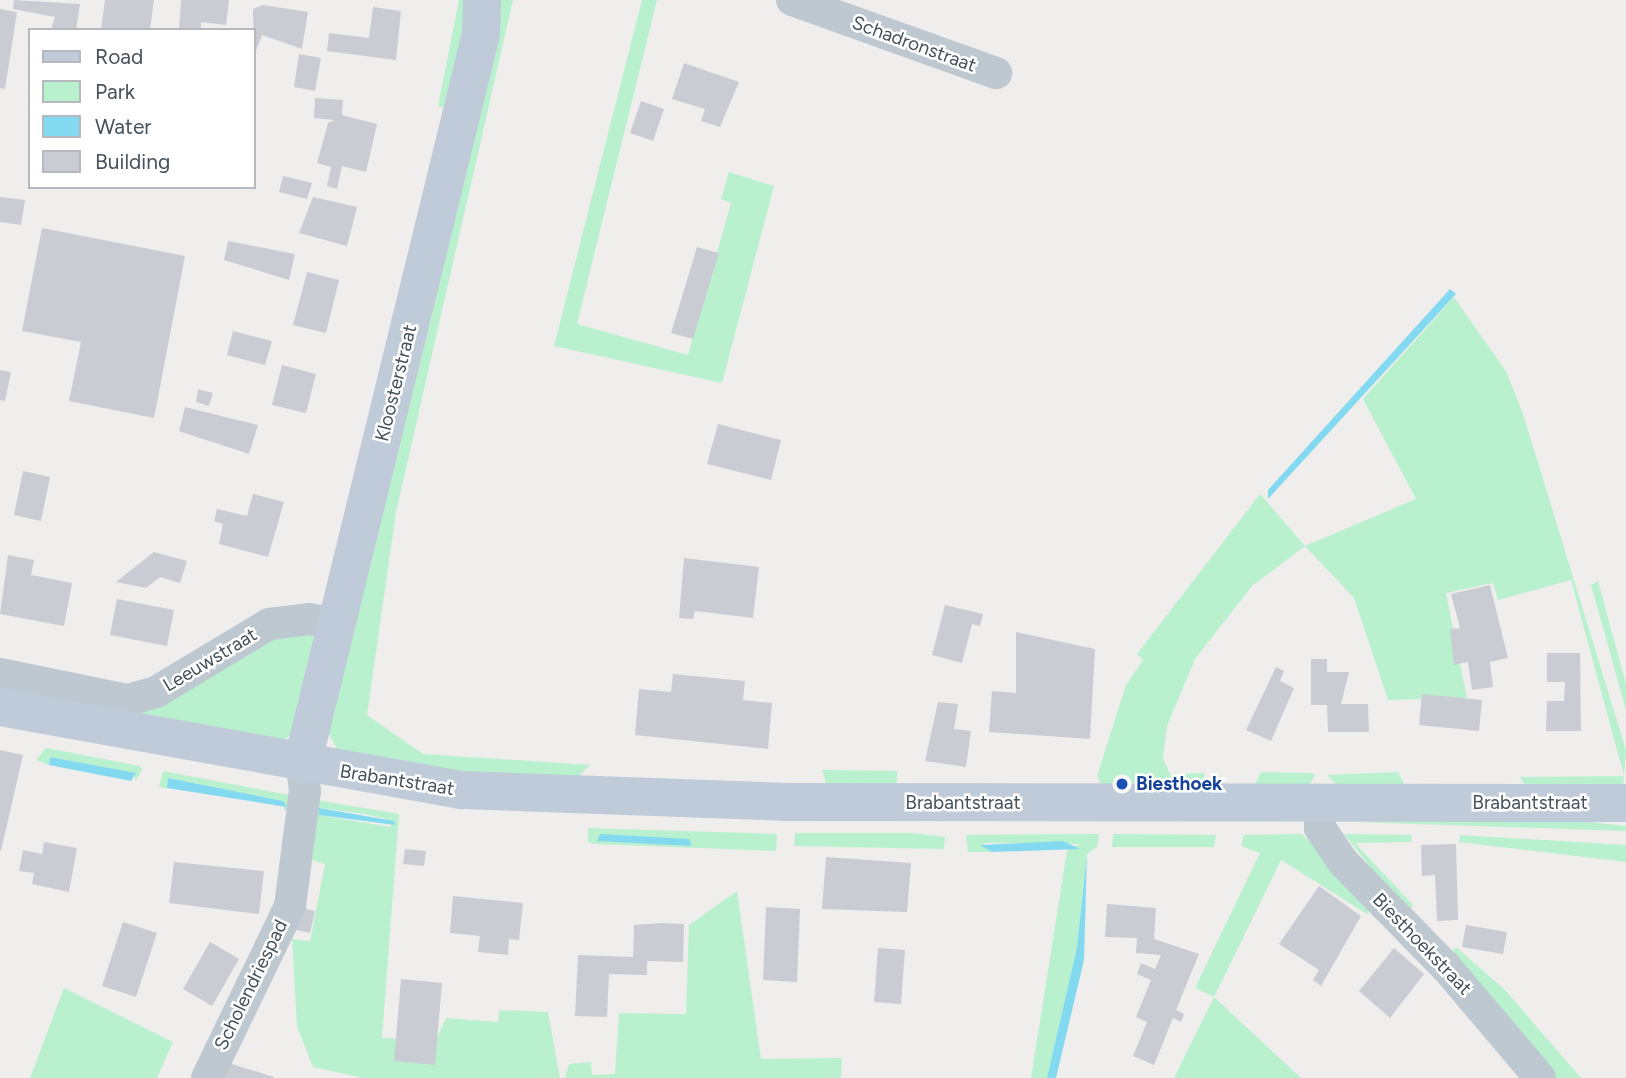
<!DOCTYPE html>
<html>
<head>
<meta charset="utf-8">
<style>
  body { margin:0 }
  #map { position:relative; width:1626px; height:1078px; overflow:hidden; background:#f0eded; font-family:Figtree,sans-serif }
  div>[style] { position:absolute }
  .green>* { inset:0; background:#b9f1ce }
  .water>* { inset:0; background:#83daf0 }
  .building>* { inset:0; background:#caccd3 }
  .street>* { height:32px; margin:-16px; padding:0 16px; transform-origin:16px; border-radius:16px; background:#bdc8d1 }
  .secondary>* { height:38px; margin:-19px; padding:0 19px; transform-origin:19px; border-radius:19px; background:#bfcbd8 }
  .dots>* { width:19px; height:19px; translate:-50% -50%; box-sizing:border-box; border:4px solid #fff; border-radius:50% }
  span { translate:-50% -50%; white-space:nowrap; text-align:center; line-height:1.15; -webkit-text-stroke:5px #fff; paint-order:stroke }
  .street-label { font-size:19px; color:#45515c }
  .transit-label { font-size:19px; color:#164399; font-weight:700 }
  .left { translate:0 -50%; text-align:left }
  .legend { position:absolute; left:28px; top:28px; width:228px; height:161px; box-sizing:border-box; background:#fff; border:2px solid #b5b9be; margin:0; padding:9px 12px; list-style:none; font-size:21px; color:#45515c }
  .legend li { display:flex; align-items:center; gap:14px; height:35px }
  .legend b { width:35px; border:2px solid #b5b9be }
</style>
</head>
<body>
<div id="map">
  <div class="green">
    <i style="clip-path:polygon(459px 0,470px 0,455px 110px,438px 106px)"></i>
    <i style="clip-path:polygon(493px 0,513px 0,396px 512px,367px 715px,423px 754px,590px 765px,572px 783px,433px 773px,341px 756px,323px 723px)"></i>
    <i style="clip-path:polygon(642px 0,657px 0,577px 324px,688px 355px,731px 203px,721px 199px,729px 172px,774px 186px,722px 383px,554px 346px)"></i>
    <i style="clip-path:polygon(1454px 297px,1507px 373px,1524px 417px,1626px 750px,1623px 788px,1527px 789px,1520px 777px,1624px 776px,1571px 580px,1498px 600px,1493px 583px,1446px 593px,1467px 698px,1388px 700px,1354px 598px,1305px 546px,1252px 586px,1195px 659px,1167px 726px,1163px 758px,1170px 774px,1205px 773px,1200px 789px,1152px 781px,1102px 786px,1097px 776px,1126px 685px,1143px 660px,1137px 654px,1260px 494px,1305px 546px,1416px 499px,1363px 399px)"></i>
    <i style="clip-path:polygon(1598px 581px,1626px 684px,1626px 710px,1591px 585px)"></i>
    <i style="clip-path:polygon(275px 634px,312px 635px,317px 641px,290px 735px,274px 749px,129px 711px)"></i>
    <i style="clip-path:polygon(46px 748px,140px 766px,142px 770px,135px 782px,135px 773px,50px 757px,49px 765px,36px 760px)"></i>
    <i style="clip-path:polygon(822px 770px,897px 771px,897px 789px,826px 783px)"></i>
    <i style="clip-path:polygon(163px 771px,294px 796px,296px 811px,284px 810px,283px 801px,168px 778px,167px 788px,159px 787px)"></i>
    <i style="clip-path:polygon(1261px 772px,1312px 773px,1315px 775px,1306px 790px,1253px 789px)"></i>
    <i style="clip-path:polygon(1398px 772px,1405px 786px,1341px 789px,1327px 775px)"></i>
    <i style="clip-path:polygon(evenodd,317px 800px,399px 814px,382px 1038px,436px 1040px,446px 1018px,498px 1022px,499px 1010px,548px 1012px,560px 1078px,363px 1078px,313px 1067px,297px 1026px,292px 939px,310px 941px,325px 864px,309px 859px,317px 800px,319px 808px,365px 814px,394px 821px,390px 827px,319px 815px,319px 808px)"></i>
    <i style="clip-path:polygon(1542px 817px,1626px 826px,1626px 831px,1358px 822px)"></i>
    <i style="clip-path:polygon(588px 828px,777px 834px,776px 851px,595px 844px,588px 842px)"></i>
    <i style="clip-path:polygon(795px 833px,912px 833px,945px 837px,944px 849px,794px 846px)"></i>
    <i style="clip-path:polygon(1099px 834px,1097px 847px,1087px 854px,1077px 947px,1047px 1078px,1031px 1078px,1067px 851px,1080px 844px,982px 843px,992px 852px,968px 852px,966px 835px)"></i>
    <i style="clip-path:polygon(1113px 834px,1216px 835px,1214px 847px,1112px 847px)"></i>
    <i style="clip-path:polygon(1302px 834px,1373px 905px,1367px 914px,1281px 860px,1214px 997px,1301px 1078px,1174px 1078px,1214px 997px,1195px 988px,1260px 853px,1241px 846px,1244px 835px)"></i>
    <i style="clip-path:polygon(1344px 834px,1412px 835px,1411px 842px,1355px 843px,1413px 905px,1407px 913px)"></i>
    <i style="clip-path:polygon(1460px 835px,1626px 845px,1626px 862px,1459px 842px)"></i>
    <i style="clip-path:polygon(737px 891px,761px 1059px,842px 1058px,841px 1078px,565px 1078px,569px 1064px,591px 1062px,592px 1075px,615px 1074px,619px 1013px,686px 1014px,689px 925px)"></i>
    <i style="clip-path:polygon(1456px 947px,1505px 990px,1581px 1078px,1551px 1078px,1452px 953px)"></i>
    <i style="clip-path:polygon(64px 988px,173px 1042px,157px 1078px,30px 1078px)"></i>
  </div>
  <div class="water">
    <i style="clip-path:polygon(1450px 289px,1456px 294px,1268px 499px,1268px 490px)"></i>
    <i style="clip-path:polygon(50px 757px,136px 773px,131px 781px,49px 765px)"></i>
    <i style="clip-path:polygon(168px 778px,283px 801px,287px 807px,167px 788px)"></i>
    <i style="clip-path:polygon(319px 808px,394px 821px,395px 825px,319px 815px)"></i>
    <i style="clip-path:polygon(600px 834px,689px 839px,692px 846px,597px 841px)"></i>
    <i style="clip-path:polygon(1063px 841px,1080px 849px,992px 852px,980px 845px)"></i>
    <i style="clip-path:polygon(1087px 854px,1084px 960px,1056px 1078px,1047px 1078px,1077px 947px)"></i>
  </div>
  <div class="building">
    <i style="clip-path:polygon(14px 0,80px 4px,76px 30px,51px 30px,55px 17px,13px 9px)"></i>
    <i style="clip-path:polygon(105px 0,154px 0,150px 30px,101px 30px)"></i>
    <i style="clip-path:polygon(181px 0,229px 0,226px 25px,201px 22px,201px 30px,179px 30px)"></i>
    <i style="clip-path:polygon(263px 5px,308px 12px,302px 49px,262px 35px,254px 56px,253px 9px)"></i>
    <i style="clip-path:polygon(373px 7px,401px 11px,396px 60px,327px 51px,329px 33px,369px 38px)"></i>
    <i style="clip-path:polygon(0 9px,17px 12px,5px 89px,0 88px)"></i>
    <i style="clip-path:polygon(299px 54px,321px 58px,315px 91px,294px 87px)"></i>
    <i style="clip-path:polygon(684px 63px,739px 82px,720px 127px,701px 121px,705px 109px,672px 99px)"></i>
    <i style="clip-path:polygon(315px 98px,343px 100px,342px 115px,377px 124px,366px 172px,342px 166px,337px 189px,327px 186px,331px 167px,317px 163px,328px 123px,335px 120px,314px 118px)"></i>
    <i style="clip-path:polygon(641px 101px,664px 109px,653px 141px,630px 133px)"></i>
    <i style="clip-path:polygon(283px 176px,312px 183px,307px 199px,279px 192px)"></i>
    <i style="clip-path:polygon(0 197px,25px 200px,21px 225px,0 222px)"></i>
    <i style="clip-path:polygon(313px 197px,357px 207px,347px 246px,299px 233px)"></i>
    <i style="clip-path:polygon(42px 228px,185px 256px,154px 418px,69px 401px,81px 342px,22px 331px)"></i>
    <i style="clip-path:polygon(228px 241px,295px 254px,289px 280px,224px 260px)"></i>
    <i style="clip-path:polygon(697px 247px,719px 253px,693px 339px,671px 333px)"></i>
    <i style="clip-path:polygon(307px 272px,339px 280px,326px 333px,293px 325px)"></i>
    <i style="clip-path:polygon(233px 331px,272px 341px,265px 365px,227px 355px)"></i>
    <i style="clip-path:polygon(282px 365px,316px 374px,306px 413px,272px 405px)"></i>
    <i style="clip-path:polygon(0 370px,11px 372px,5px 401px,0 400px)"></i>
    <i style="clip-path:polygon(198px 389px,213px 393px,209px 406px,196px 402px)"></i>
    <i style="clip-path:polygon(185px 407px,258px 425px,249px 454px,179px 431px)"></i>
    <i style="clip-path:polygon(718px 424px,781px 440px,771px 480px,707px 464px)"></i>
    <i style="clip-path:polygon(23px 471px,50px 477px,41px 521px,14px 515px)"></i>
    <i style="clip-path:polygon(253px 494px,284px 502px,268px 557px,219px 544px,223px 524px,214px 521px,217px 509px,247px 516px)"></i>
    <i style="clip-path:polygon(154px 552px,187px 561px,180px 583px,160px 577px,146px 588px,116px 582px)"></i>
    <i style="clip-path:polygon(8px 555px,34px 560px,31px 575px,72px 583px,64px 626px,0 614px)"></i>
    <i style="clip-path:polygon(684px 558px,759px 567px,753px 618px,695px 611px,693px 619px,679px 618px)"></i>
    <i style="clip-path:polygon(1490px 585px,1508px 658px,1490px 662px,1493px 687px,1472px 690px,1468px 662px,1454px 665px,1450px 629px,1460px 628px,1451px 594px)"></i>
    <i style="clip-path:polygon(117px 599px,174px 610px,167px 646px,110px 635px)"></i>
    <i style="clip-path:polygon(945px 605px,983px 614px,980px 626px,972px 624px,962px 663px,932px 655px)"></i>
    <i style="clip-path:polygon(1016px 632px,1095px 649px,1090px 739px,989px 732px,992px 691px,1016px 693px)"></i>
    <i style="clip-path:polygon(1547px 653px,1580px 653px,1581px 731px,1546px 731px,1547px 701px,1564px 701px,1565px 682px,1547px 682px)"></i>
    <i style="clip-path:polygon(1311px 659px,1327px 659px,1327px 672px,1349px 672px,1341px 704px,1368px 704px,1369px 732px,1328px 732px,1327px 705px,1311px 705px)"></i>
    <i style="clip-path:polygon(1276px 667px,1284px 671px,1280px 681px,1294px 688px,1271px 741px,1246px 730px)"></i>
    <i style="clip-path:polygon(673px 674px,745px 681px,743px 700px,772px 703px,768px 749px,635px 735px,639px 689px,671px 692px)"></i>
    <i style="clip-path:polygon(1422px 694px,1482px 700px,1479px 731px,1419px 725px)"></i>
    <i style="clip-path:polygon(938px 702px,958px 704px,954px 729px,971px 731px,966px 767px,925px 761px)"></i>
    <i style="clip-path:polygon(0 750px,23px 755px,1px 851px,0 850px)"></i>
    <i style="clip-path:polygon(44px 842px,77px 848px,69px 892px,32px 884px,34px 873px,19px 871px,23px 850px,42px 854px)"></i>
    <i style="clip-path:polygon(1456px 844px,1458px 920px,1437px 921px,1435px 875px,1422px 876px,1421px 845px)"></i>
    <i style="clip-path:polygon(405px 849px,426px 851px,424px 866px,403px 864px)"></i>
    <i style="clip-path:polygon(826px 857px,911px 863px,907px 912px,822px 909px)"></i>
    <i style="clip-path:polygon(174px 862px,264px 871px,259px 914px,169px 903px)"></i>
    <i style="clip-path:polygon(1319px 886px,1361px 916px,1321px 986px,1313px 980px,1319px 970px,1279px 944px)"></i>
    <i style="clip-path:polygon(453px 896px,523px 903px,519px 940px,509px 939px,508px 955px,478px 952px,480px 936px,450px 933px)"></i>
    <i style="clip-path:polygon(1107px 904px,1156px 908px,1154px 939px,1199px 954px,1176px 1010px,1184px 1014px,1181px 1022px,1173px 1018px,1154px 1065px,1133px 1056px,1147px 1022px,1136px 1017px,1151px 980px,1137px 974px,1141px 963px,1155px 969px,1161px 955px,1136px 953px,1137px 938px,1105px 937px)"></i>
    <i style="clip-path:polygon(766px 907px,800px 909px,797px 982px,763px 980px)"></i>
    <i style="clip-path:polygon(302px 908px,315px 911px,310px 933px,296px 930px)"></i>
    <i style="clip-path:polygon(123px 922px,157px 933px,136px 997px,102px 986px)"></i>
    <i style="clip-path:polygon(662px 923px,684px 924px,683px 962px,647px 961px,647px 975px,609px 974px,607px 1017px,575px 1016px,578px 955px,633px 957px,634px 925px)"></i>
    <i style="clip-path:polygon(1466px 925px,1507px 932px,1503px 954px,1462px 947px)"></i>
    <i style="clip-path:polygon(210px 942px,239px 959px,212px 1006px,183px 989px)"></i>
    <i style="clip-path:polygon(878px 948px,905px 950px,901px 1004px,874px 1002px)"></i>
    <i style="clip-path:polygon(1394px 948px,1424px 974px,1390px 1018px,1359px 991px)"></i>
    <i style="clip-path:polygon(401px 979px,442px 983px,435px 1065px,394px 1061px)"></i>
    <i style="clip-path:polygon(222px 1061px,274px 1077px,274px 1078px,217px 1078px)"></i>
  </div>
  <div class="street">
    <i style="left:792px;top:0;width:217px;rotate:19.7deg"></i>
    <i style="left:0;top:674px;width:131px;rotate:11.5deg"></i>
    <i style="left:128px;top:700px;width:29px;rotate:-16deg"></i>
    <i style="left:156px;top:692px;width:132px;rotate:-31deg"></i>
    <i style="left:269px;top:624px;width:40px;rotate:-7.1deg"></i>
    <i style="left:309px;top:619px;width:29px;rotate:10deg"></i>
    <i style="left:1320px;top:804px;width:24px;rotate:90deg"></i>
    <i style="left:1320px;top:828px;width:41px;rotate:55.9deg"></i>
    <i style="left:1343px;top:862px;width:147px;rotate:45.6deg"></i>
    <i style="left:1446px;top:967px;width:145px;rotate:49.7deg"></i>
    <i style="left:207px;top:1078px;width:191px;rotate:-64.2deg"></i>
    <i style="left:290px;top:906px;width:116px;rotate:-82.6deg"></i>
    <i style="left:305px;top:791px;width:26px;rotate:-97deg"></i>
  </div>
  <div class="secondary">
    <i style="left:0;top:707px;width:470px;rotate:10.2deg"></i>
    <i style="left:463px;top:790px;width:325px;rotate:2.1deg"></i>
    <i style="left:788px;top:802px;width:838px;rotate:0.07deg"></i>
    <i style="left:302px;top:765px;width:753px;rotate:-76.24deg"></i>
    <i style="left:481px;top:34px;width:34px;rotate:-88deg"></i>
  </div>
  <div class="dots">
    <i style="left:1122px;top:784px;background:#1a4fb4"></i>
  </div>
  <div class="street-label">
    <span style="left:914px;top:44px;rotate:20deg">Schadronstraat</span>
    <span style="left:396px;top:383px;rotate:-76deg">Kloosterstraat</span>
    <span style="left:210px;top:660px;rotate:-31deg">Leeuwstraat</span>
    <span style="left:397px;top:780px;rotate:9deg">Brabantstraat</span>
    <span style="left:963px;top:803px">Brabantstraat</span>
    <span style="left:1530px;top:803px">Brabantstraat</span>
    <span style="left:1422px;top:944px;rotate:46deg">Biesthoekstraat</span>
    <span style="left:251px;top:985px;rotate:-64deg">Scholendriespad</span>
  </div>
  <div class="transit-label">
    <span class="left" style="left:1136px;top:784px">Biesthoek</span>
  </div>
  <ul class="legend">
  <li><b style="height:9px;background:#bfcbd8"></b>Road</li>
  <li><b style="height:19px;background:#b9f1ce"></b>Park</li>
  <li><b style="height:19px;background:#83daf0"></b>Water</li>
  <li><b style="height:19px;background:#caccd3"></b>Building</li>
  </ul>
</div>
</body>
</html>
